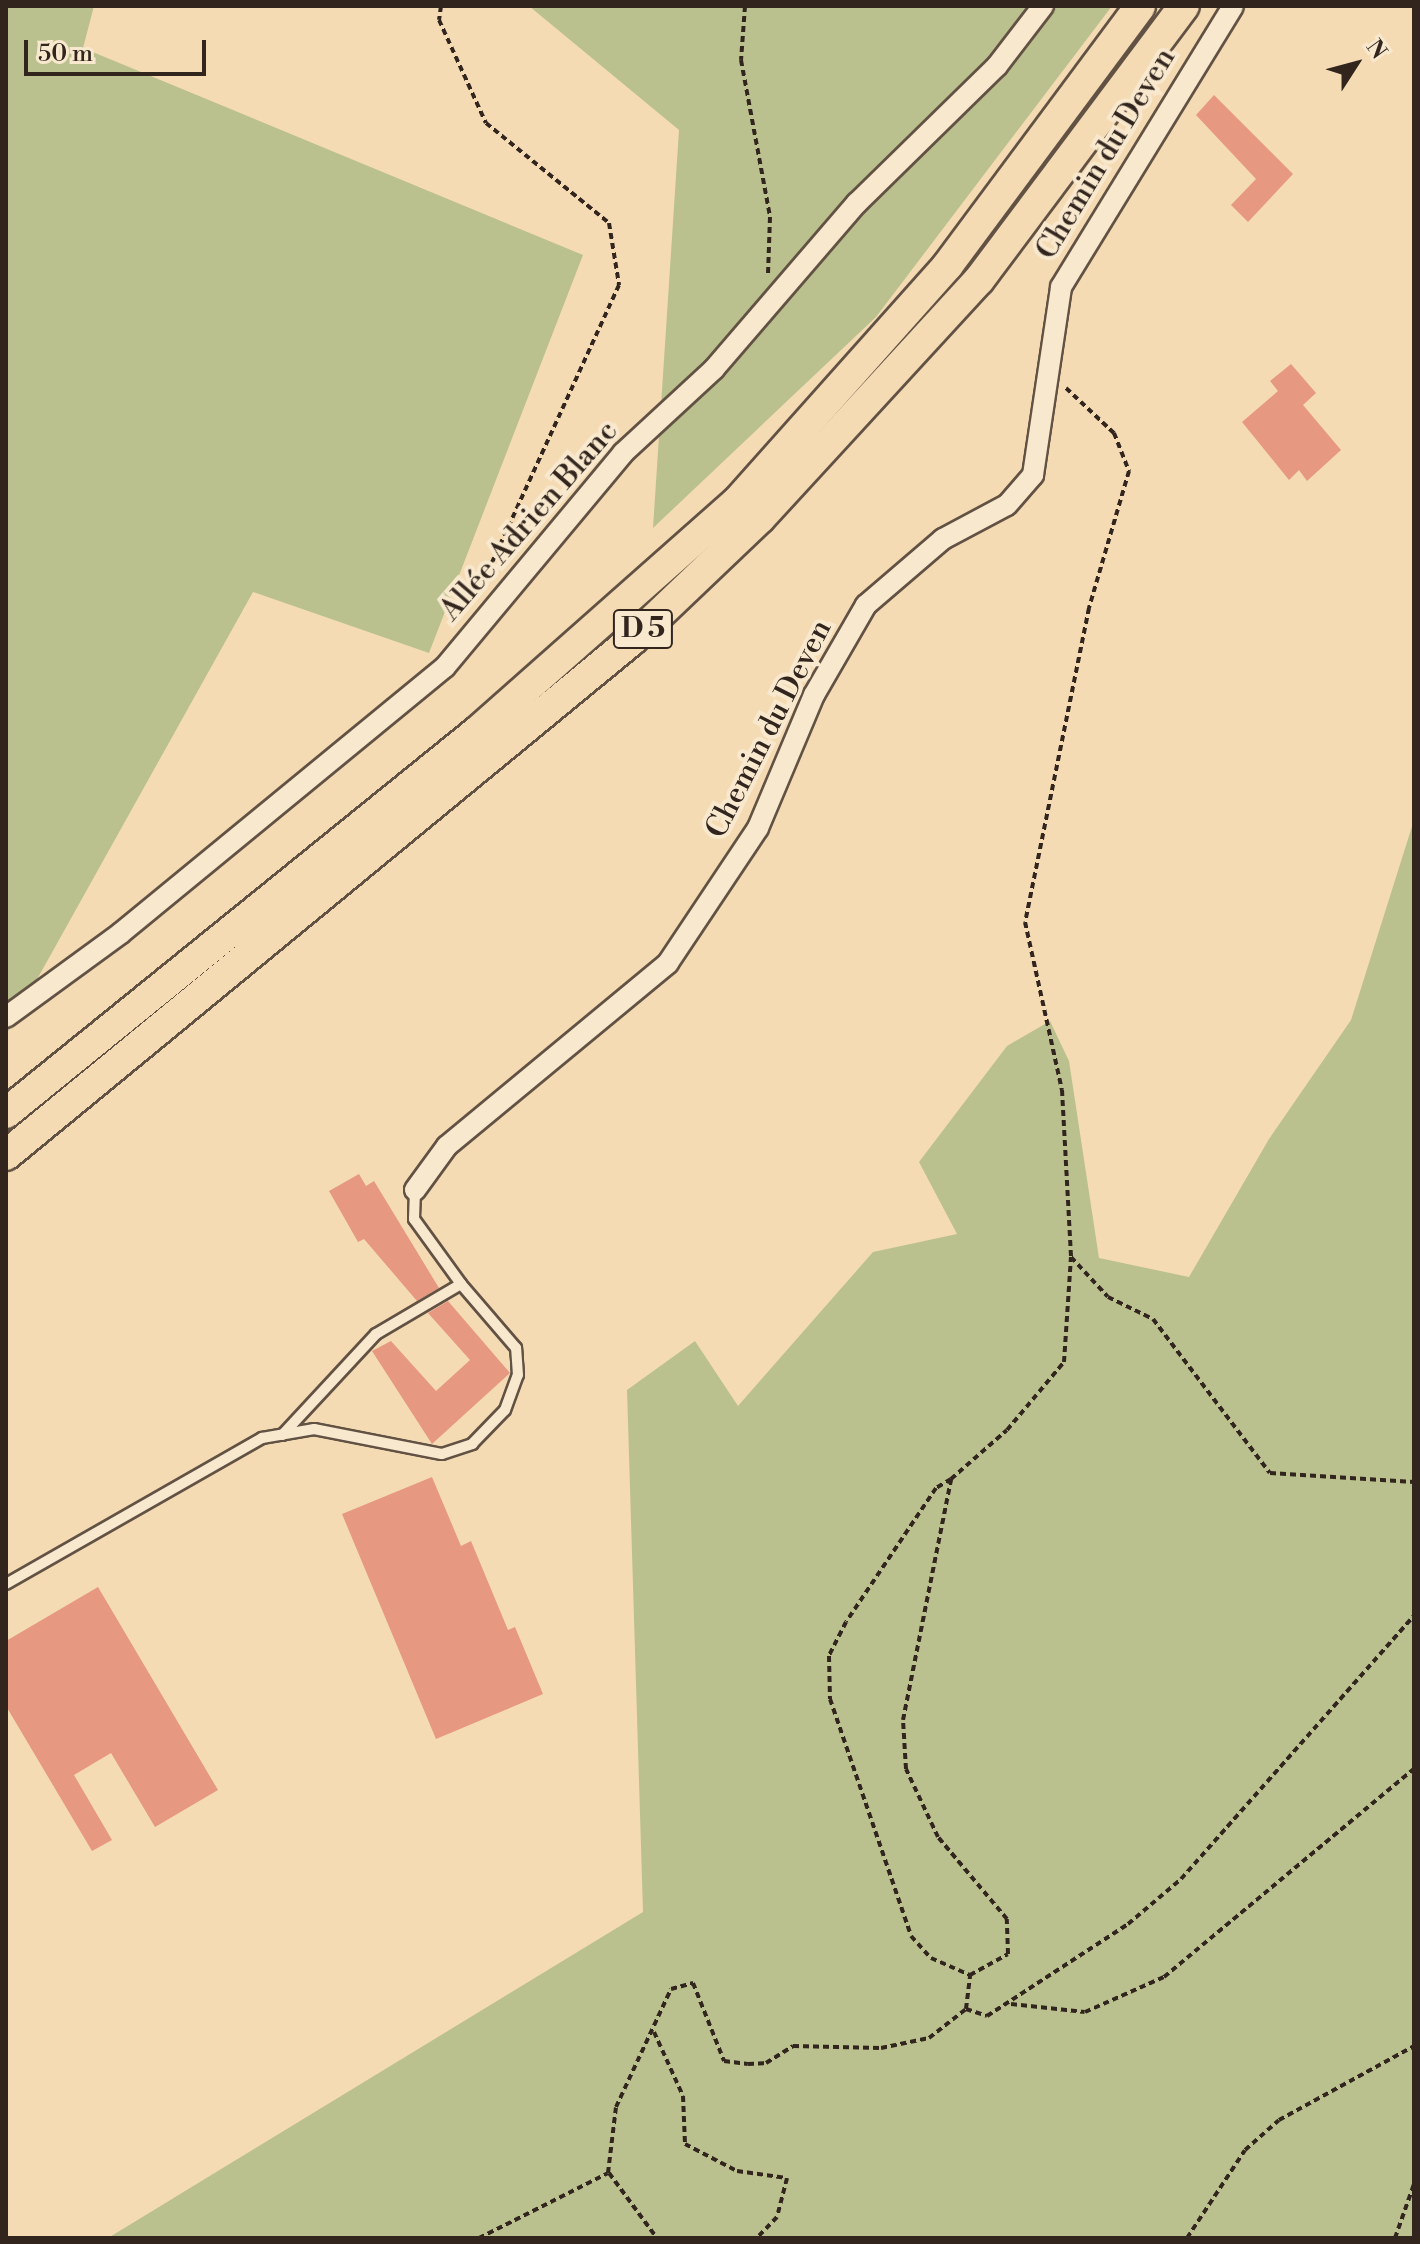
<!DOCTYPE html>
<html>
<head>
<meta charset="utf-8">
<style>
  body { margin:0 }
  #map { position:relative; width:1420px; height:2244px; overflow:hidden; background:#f5dbb4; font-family:"Libre Bodoni",serif }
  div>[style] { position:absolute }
  .green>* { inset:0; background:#bac18e }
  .building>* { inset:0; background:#e69881 }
  .path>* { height:4px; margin-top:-2px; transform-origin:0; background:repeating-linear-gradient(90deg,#31251e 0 6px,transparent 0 10px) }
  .roads { filter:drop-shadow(2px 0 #625244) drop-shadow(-2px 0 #625244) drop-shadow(0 2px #625244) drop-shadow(0 -2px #625244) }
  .lane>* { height:10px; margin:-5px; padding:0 5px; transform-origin:5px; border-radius:5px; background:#f8e8ce }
  .street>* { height:20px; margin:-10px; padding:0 10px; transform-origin:10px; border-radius:10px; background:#f8e8ce }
  .primary>* { height:30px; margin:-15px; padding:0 15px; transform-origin:15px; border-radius:15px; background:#f5dbb4 }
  span { translate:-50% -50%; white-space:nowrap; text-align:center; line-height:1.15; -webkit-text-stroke:8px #f8e8ce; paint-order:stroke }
  .shield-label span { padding:2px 6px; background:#f8e8ce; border:2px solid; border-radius:6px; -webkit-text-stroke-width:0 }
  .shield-label { font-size:28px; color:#31251e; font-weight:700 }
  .street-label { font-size:30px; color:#31251e }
  .frame { position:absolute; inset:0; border:8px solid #31251e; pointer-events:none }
  .north { position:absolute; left:1316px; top:24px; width:80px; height:80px; -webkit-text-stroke:6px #f8e8ce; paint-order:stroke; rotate:54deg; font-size:22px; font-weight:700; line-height:32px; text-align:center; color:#31251e }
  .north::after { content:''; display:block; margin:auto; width:28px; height:36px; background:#31251e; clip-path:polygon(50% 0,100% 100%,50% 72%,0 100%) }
  .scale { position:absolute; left:24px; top:40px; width:182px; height:36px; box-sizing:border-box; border:4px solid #31251e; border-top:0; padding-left:10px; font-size:24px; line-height:28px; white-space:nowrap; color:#31251e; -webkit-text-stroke:6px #f8e8ce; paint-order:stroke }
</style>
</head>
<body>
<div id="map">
  <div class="green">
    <i style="clip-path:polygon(6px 6px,94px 6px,83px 48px,583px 255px,429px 653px,253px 592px,6px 1035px)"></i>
    <i style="clip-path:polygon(529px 6px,1112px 6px,876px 317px,653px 528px,679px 130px)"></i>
    <i style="clip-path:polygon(1414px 820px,1414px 2238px,108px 2238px,643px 1912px,627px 1390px,695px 1341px,738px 1406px,873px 1252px,957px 1234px,919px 1162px,1007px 1046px,1050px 1021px,1069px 1061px,1099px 1258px,1189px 1277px,1269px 1139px,1351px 1020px)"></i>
  </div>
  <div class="building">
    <i style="clip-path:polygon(1214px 95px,1293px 174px,1248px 222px,1231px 205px,1256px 179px,1196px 115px)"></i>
    <i style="clip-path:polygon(1291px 364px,1316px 393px,1303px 405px,1341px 450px,1307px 481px,1299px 470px,1289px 480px,1242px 422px,1278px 391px,1270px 381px)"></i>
    <i style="clip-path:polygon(359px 1174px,366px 1186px,374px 1181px,439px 1288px,417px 1301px,364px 1239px,358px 1242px,329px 1191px)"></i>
    <i style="clip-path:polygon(448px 1301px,510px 1373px,432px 1444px,372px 1351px,391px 1341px,436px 1391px,470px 1360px,428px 1313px)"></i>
    <i style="clip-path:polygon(432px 1477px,461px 1546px,471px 1541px,508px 1630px,515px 1627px,543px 1694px,436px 1739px,342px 1514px)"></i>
    <i style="clip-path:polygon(98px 1587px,218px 1790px,155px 1827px,111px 1753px,74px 1775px,112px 1840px,92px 1851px,6px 1706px,6px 1641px)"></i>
  </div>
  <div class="path">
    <i style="left:441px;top:6px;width:14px;rotate:98deg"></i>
    <i style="left:439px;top:20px;width:113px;rotate:65.5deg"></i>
    <i style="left:486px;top:123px;width:159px;rotate:39.1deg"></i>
    <i style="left:609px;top:223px;width:63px;rotate:80.8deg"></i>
    <i style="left:619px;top:285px;width:333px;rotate:114.6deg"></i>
    <i style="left:745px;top:6px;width:54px;rotate:94.2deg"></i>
    <i style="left:741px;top:60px;width:160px;rotate:79.5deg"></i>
    <i style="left:770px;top:217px;width:57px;rotate:92deg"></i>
    <i style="left:1066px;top:388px;width:66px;rotate:43.2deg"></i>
    <i style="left:1114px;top:433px;width:41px;rotate:68.5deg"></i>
    <i style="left:1129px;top:471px;width:143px;rotate:106.3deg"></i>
    <i style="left:1089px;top:608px;width:320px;rotate:101.5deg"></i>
    <i style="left:1025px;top:922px;width:172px;rotate:77.6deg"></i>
    <i style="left:1062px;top:1090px;width:167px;rotate:86.9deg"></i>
    <i style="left:1071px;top:1257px;width:54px;rotate:47.2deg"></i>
    <i style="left:1108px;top:1297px;width:50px;rotate:26.1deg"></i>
    <i style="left:1153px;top:1319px;width:193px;rotate:52.8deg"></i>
    <i style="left:1270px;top:1473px;width:144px;rotate:3.6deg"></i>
    <i style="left:951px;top:1479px;width:17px;rotate:149deg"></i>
    <i style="left:936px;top:1488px;width:161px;rotate:123.9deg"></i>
    <i style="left:846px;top:1622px;width:38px;rotate:117deg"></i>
    <i style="left:829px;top:1656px;width:43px;rotate:88.7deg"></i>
    <i style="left:830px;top:1699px;width:250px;rotate:71.1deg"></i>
    <i style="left:911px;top:1936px;width:30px;rotate:48deg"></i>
    <i style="left:931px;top:1958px;width:43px;rotate:23.6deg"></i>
    <i style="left:970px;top:1975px;width:43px;rotate:-28.9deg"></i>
    <i style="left:1008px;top:1954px;width:35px;rotate:-92deg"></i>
    <i style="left:1007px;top:1919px;width:107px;rotate:-130.1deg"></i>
    <i style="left:938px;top:1837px;width:75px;rotate:-115.2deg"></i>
    <i style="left:906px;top:1769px;width:49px;rotate:-93.5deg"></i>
    <i style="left:903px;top:1720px;width:246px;rotate:-78.7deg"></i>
    <i style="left:951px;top:1479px;width:74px;rotate:-41.2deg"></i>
    <i style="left:1007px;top:1430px;width:89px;rotate:-50deg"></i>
    <i style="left:1064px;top:1362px;width:105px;rotate:-86.2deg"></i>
    <i style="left:1011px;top:2004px;width:74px;rotate:6.2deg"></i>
    <i style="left:1085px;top:2012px;width:86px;rotate:-23.9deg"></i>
    <i style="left:1164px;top:1977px;width:325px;rotate:-39.8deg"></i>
    <i style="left:966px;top:2009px;width:34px;rotate:-83deg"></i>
    <i style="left:654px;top:2032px;width:70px;rotate:65.6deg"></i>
    <i style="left:683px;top:2096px;width:48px;rotate:87.6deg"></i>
    <i style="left:685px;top:2144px;width:59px;rotate:27.4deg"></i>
    <i style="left:737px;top:2171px;width:50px;rotate:8deg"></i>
    <i style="left:787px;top:2178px;width:40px;rotate:104.4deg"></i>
    <i style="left:777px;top:2217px;width:29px;rotate:134deg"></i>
    <i style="left:609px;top:2173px;width:81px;rotate:53.6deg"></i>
    <i style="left:479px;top:2238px;width:144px;rotate:-26.7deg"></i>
    <i style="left:608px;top:2173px;width:66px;rotate:-83.1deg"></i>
    <i style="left:616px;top:2107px;width:130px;rotate:-65deg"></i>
    <i style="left:671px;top:1989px;width:23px;rotate:-15deg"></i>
    <i style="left:693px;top:1983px;width:84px;rotate:68.3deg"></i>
    <i style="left:724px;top:2061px;width:24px;rotate:7deg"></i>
    <i style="left:748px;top:2064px;width:18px;rotate:-3deg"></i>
    <i style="left:766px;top:2063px;width:32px;rotate:-32deg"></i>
    <i style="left:793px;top:2046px;width:88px;rotate:1.3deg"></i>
    <i style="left:881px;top:2048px;width:49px;rotate:-11.8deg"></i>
    <i style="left:929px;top:2038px;width:47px;rotate:-38.1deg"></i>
    <i style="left:966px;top:2009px;width:22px;rotate:18deg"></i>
    <i style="left:987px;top:2016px;width:168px;rotate:-33.1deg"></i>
    <i style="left:1128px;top:1924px;width:70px;rotate:-40.3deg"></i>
    <i style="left:1181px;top:1879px;width:351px;rotate:-48.5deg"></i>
    <i style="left:1187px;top:2238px;width:105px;rotate:-56.6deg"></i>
    <i style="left:1245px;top:2150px;width:45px;rotate:-41.4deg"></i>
    <i style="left:1279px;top:2120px;width:154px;rotate:-28.7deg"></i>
    <i style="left:1395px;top:2238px;width:57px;rotate:-70.6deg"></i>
  </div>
  <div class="roads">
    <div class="lane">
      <i style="left:415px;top:1190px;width:29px;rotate:92deg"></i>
      <i style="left:414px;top:1219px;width:80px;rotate:54.1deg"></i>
      <i style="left:6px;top:1584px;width:295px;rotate:-29.7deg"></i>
      <i style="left:262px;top:1438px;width:53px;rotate:-9.8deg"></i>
      <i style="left:314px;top:1429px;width:130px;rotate:11.1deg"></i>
      <i style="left:442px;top:1454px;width:32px;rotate:-18deg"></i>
      <i style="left:472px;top:1444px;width:47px;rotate:-45.9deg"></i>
      <i style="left:505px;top:1410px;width:37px;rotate:-70deg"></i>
      <i style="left:518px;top:1375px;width:27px;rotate:-94deg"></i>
      <i style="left:516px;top:1348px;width:84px;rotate:-130.7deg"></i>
      <i style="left:461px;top:1284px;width:99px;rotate:149.5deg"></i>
      <i style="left:376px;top:1334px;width:138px;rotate:132.9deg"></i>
    </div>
    <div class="street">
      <i style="left:6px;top:1017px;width:142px;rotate:-36.1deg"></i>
      <i style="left:121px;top:933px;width:419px;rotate:-39.4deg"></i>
      <i style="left:445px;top:667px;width:278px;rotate:-50.2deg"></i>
      <i style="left:623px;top:453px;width:124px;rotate:-42.7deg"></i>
      <i style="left:714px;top:369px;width:219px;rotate:-49.3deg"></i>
      <i style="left:857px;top:203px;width:196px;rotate:-44.4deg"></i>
      <i style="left:997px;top:66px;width:76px;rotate:-52.5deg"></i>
      <i style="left:415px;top:1190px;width:54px;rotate:-54deg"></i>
      <i style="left:447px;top:1146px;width:287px;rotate:-39.6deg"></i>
      <i style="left:668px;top:963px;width:162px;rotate:-56.3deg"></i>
      <i style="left:758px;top:828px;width:144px;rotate:-67.2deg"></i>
      <i style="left:814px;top:695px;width:104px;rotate:-60deg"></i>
      <i style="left:866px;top:605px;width:101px;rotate:-40.6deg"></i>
      <i style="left:943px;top:539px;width:72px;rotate:-28deg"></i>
      <i style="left:1007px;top:505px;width:40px;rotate:-49deg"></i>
      <i style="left:1033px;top:475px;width:190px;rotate:-81.5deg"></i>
      <i style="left:1061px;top:287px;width:329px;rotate:-58.5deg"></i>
    </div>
    <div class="primary">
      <i style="left:6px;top:1113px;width:607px;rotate:-38.98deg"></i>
      <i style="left:478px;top:731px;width:346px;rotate:-41.5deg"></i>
      <i style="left:737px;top:502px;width:317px;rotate:-48.3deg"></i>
      <i style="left:948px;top:265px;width:322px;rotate:-53.4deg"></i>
      <i style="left:6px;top:1155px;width:812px;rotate:-39.45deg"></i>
      <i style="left:633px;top:639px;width:175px;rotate:-43.6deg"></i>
      <i style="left:760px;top:518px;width:323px;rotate:-47.4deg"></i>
      <i style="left:979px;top:280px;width:342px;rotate:-53.2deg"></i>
    </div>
  </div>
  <div class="shield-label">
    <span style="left:643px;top:629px">D 5</span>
  </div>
  <div class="street-label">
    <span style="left:1106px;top:154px;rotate:-59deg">Chemin du Deven</span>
    <span style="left:529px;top:521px;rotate:-49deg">Allée Adrien Blanc</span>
    <span style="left:769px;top:729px;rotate:-63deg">Chemin du Deven</span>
  </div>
  <div class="frame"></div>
  <div class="north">N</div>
  <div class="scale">50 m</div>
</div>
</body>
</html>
